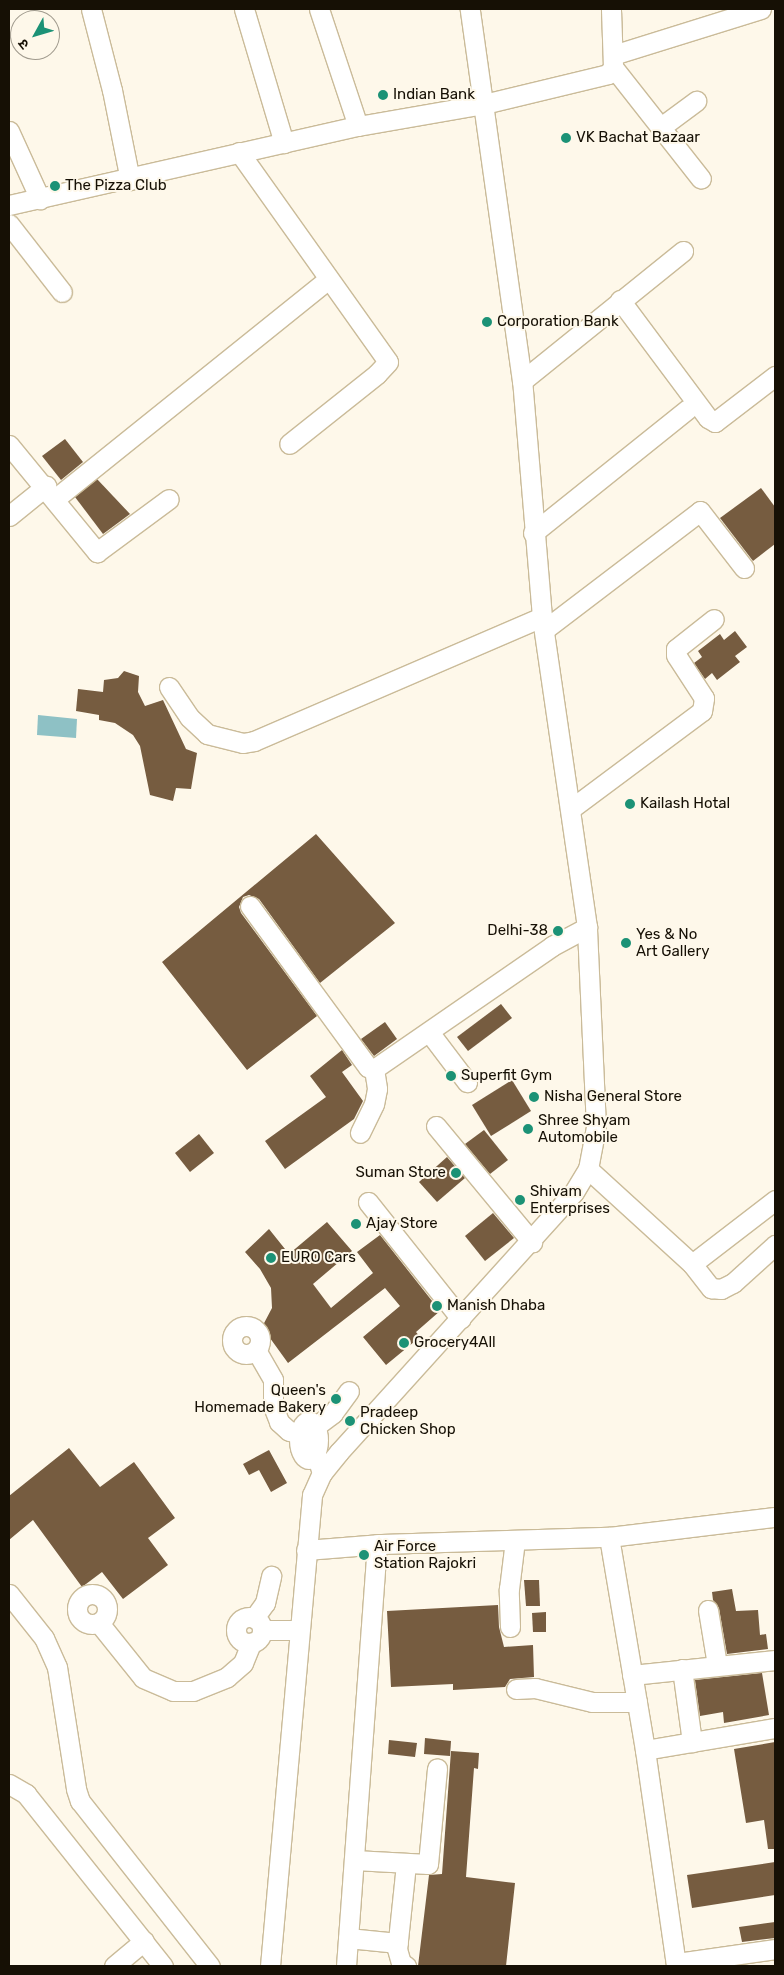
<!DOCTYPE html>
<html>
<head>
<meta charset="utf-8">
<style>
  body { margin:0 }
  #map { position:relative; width:784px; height:1975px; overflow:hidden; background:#fef8ea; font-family:Rubik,"Noto Sans Devanagari",sans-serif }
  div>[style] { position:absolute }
  .water>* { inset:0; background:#8ec1c5 }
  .building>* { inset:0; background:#765c40 }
  .roads { filter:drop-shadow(1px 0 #cabb99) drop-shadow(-1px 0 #cabb99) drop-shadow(0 1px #cabb99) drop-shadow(0 -1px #cabb99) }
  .minor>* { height:19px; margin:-9.5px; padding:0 9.5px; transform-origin:9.5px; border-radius:9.5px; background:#fff }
  .minor>.ring { margin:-9.5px; padding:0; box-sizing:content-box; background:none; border:19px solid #fff; border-radius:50% }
  .dots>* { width:14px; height:14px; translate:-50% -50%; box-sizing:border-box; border:2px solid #fef8ea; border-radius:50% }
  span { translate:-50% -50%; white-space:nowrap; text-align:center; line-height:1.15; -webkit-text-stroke:4px #fef8ea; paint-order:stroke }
  .poi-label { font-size:15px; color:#161005 }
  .left { translate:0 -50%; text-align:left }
  .right { translate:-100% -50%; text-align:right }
  .frame { position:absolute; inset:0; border:10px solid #161005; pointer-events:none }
  .north { position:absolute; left:10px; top:10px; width:50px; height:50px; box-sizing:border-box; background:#fef8ea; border:1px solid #a19b8e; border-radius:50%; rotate:231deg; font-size:14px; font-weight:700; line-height:20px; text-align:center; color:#161005 }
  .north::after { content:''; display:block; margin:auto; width:18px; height:22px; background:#1c9276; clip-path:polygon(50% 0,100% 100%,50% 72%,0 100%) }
</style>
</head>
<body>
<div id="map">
  <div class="water">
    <i style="clip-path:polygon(38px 715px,77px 719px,76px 738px,37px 735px)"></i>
  </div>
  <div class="building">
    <i style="clip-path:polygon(65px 439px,83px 462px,61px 480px,42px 456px)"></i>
    <i style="clip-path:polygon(97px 479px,130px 514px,103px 534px,75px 497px)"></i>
    <i style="clip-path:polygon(761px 488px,775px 507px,775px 544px,753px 561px,720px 518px)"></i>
    <i style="clip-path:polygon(735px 631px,747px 647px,735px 656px,740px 662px,717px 680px,712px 673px,705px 679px,694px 663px,702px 657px,698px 651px,720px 634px,724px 640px)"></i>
    <i style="clip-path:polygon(124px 671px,139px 676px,138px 692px,145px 706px,163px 700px,186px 749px,197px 753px,191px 789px,176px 788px,173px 801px,150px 795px,140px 746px,133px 735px,115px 723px,99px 720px,99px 715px,76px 711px,78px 689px,103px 692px,104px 680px,118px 678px)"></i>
    <i style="clip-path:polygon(316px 834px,395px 923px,320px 983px,259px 899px,249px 895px,243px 897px,239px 907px,241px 913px,317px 1016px,247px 1070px,162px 962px)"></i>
    <i style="clip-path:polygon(501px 1004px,512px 1018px,468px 1051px,457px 1037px)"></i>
    <i style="clip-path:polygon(385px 1022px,397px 1039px,374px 1056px,361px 1039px)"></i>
    <i style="clip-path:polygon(342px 1050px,352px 1065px,342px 1072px,363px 1101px,354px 1119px,285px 1169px,265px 1141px,326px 1097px,310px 1076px)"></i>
    <i style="clip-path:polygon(512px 1080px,531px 1111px,491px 1136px,472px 1105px)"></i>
    <i style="clip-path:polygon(484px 1130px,508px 1160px,490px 1174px,465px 1144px)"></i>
    <i style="clip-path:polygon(199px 1134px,214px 1153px,190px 1172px,175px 1153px)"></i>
    <i style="clip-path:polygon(447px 1157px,465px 1178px,437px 1202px,419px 1182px)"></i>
    <i style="clip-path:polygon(493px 1213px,514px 1238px,485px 1261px,465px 1236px)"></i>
    <i style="clip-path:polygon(327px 1222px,352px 1251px,313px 1284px,331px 1308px,373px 1273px,357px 1252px,380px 1235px,440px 1311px,416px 1332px,420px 1337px,386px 1365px,363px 1337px,400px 1306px,385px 1288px,288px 1363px,262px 1327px,272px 1308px,271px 1288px,260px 1269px,245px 1252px,269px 1229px,289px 1254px)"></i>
    <i style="clip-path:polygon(69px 1448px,100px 1487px,134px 1462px,175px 1518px,148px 1538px,168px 1565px,123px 1599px,102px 1572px,82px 1587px,33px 1520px,9px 1540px,9px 1496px)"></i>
    <i style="clip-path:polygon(269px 1450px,287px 1483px,271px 1492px,259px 1470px,249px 1475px,243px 1464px)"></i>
    <i style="clip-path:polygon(524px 1580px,539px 1580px,540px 1606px,526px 1606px)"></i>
    <i style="clip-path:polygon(732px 1589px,736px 1611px,758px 1610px,760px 1635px,766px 1634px,768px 1649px,727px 1654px,719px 1608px,713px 1600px,712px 1592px)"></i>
    <i style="clip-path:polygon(498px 1605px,499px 1627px,504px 1647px,533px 1645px,534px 1677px,510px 1679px,505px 1687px,453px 1690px,453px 1684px,391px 1687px,387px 1611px)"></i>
    <i style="clip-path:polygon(546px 1612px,546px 1632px,533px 1632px,532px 1613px)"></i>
    <i style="clip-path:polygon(762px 1673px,769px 1715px,724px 1723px,723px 1712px,700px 1716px,695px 1680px)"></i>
    <i style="clip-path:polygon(425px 1738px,451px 1741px,450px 1756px,424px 1754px)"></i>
    <i style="clip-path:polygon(389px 1740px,417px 1743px,415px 1757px,388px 1754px)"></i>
    <i style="clip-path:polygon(775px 1742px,775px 1849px,768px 1849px,764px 1820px,746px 1823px,734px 1749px)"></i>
    <i style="clip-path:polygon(451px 1751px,479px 1753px,478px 1769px,474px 1768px,466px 1877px,515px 1883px,506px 1966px,418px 1966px,429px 1875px,442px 1874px)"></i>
    <i style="clip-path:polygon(775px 1862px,775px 1895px,692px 1908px,687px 1875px)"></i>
    <i style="clip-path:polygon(775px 1922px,775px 1938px,742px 1942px,739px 1927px)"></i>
  </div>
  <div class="roads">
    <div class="minor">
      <i style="left:91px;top:9px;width:84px;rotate:75.5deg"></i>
      <i style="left:112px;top:90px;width:92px;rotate:78.7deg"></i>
      <i style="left:244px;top:9px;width:140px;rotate:73.4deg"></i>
      <i style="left:319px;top:9px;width:123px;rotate:71.6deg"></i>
      <i style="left:613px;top:55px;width:155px;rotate:-17.3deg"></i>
      <i style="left:613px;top:67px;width:142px;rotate:51.8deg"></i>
      <i style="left:661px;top:127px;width:44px;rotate:-36.6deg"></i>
      <i style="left:9px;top:131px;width:75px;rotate:65.5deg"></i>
      <i style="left:239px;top:152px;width:257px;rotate:54.6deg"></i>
      <i style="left:388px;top:362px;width:16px;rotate:133deg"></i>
      <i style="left:377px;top:374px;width:112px;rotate:141.5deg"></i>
      <i style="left:9px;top:205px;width:358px;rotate:-12.8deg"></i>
      <i style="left:358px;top:126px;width:128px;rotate:-9.9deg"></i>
      <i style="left:484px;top:104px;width:128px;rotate:-13.6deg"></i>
      <i style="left:608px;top:74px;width:9px;rotate:-54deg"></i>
      <i style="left:613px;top:67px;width:58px;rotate:-92deg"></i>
      <i style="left:9px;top:224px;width:86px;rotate:52.1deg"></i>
      <i style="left:620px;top:300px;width:147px;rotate:53.3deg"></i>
      <i style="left:708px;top:418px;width:8px;rotate:30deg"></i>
      <i style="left:715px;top:422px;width:76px;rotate:-37.5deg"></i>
      <i style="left:522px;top:381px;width:207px;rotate:-38.9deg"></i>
      <i style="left:9px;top:445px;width:139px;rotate:50.6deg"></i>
      <i style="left:97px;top:552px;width:89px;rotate:-36.4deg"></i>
      <i style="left:56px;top:498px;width:349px;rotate:-38.8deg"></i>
      <i style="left:9px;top:516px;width:48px;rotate:-39deg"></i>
      <i style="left:533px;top:533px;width:198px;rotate:-38.7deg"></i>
      <i style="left:544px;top:630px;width:196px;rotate:-37.3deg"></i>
      <i style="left:700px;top:511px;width:72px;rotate:52.3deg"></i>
      <i style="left:169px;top:687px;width:36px;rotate:56deg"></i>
      <i style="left:189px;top:717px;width:25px;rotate:43deg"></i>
      <i style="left:207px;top:734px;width:37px;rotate:14deg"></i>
      <i style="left:243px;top:743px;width:11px;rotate:-10deg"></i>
      <i style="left:254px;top:741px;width:314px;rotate:-23.3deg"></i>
      <i style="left:572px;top:808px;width:162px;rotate:-36.7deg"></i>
      <i style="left:702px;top:711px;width:13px;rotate:-81deg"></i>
      <i style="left:704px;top:698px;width:51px;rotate:-123.1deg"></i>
      <i style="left:676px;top:655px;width:6px;rotate:-90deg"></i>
      <i style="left:676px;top:649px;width:48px;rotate:-38.3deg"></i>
      <i style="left:250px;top:906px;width:200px;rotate:53.8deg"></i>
      <i style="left:368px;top:1067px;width:6px;rotate:18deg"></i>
      <i style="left:374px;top:1069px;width:20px;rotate:81deg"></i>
      <i style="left:377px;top:1089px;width:15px;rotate:101deg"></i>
      <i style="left:374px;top:1104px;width:32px;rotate:116deg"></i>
      <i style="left:429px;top:1032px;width:63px;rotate:52.8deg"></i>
      <i style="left:374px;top:1069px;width:216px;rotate:-34.6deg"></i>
      <i style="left:552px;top:946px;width:40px;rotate:-28deg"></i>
      <i style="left:436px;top:1126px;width:151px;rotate:50.4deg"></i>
      <i style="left:588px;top:1169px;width:141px;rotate:42.4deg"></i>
      <i style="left:692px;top:1264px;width:31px;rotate:52deg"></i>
      <i style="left:711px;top:1288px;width:10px;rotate:6deg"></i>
      <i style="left:721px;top:1289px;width:13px;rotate:-27deg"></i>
      <i style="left:733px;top:1283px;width:57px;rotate:-42.1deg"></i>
      <i style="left:368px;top:1202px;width:149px;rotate:51.5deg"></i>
      <i style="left:692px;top:1264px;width:105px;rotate:-37.6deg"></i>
      <i class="ring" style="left:232px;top:1326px;width:9px;height:9px"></i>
      <i style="left:256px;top:1350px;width:34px;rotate:60deg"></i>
      <i style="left:273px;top:1380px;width:26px;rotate:90deg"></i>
      <i style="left:273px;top:1406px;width:17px;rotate:69deg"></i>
      <i style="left:279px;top:1422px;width:13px;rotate:42deg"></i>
      <i style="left:289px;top:1431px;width:10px;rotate:11deg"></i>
      <i class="ring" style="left:299px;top:1421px;width:-1px;height:-1px"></i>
      <i style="left:316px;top:1426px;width:21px;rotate:-37deg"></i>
      <i style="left:333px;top:1413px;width:27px;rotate:-54deg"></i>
      <i style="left:311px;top:1439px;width:36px;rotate:72deg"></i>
      <i style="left:609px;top:1537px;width:216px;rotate:80.4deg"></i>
      <i style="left:645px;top:1750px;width:218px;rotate:81.8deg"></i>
      <i style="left:306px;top:1550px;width:75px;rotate:-4.6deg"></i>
      <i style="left:381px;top:1544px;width:228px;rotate:-1.8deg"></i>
      <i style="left:609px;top:1537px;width:167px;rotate:-6.9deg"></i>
      <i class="ring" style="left:77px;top:1594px;width:11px;height:11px"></i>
      <i style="left:9px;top:1594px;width:56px;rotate:51.5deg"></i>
      <i style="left:44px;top:1638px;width:32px;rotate:66deg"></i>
      <i style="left:57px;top:1667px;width:123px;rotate:81.1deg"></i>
      <i style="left:76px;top:1789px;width:13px;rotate:72deg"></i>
      <i style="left:80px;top:1801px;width:210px;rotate:51.8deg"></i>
      <i style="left:708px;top:1610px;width:56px;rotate:80.7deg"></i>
      <i class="ring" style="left:236px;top:1617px;width:7px;height:7px"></i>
      <i style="left:254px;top:1618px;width:19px;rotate:-54deg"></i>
      <i style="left:265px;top:1603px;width:28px;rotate:-77deg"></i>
      <i style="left:99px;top:1623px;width:70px;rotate:51.3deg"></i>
      <i style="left:143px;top:1678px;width:33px;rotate:23deg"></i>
      <i style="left:173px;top:1691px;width:20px"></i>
      <i style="left:193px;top:1691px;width:37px;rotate:-22deg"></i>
      <i style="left:227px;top:1677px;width:21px;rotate:-41deg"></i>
      <i style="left:243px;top:1663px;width:22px;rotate:-68deg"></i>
      <i style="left:510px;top:1627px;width:38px;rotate:-92deg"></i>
      <i style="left:509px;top:1589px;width:49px;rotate:-83deg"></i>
      <i style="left:262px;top:1630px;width:37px"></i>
      <i style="left:682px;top:1669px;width:74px;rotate:82.2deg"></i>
      <i style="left:632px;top:1675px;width:144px;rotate:-6deg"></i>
      <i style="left:516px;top:1689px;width:19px;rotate:-3deg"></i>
      <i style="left:535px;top:1688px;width:59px;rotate:13.8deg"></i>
      <i style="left:592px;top:1702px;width:45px"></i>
      <i style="left:645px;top:1750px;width:132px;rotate:-9.6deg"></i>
      <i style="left:9px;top:1784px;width:20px;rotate:30deg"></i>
      <i style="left:26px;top:1794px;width:220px;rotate:51.5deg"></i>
      <i style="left:354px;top:1860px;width:74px;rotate:3.1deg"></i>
      <i style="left:428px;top:1864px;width:96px;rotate:-84.6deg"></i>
      <i style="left:406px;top:1864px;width:85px;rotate:96deg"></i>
      <i style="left:397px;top:1949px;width:15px;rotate:74deg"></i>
      <i style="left:401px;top:1963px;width:6px;rotate:31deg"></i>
      <i style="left:348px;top:1938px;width:50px;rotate:5.7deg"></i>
      <i style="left:676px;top:1963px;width:100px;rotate:-8deg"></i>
      <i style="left:114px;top:1966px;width:39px;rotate:-40deg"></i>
      <i style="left:270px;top:1966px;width:473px;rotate:-84.9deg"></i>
      <i style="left:312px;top:1495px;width:24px;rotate:-66deg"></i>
      <i style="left:322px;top:1473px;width:27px;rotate:-51deg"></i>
      <i style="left:339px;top:1452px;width:350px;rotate:-47.9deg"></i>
      <i style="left:574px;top:1192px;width:27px;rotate:-59deg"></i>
      <i style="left:588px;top:1169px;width:43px;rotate:-79.2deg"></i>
      <i style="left:596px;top:1127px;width:200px;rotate:-92.6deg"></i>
      <i style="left:587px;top:927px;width:313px;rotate:-98.3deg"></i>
      <i style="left:542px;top:617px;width:237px;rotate:-94.8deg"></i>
      <i style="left:522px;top:381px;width:376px;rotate:-98deg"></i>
      <i style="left:346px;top:1966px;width:423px;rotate:-85.8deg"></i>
    </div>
  </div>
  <div class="dots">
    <i style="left:383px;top:95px;background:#1c9276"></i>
    <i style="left:566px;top:138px;background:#1c9276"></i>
    <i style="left:55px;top:186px;background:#1c9276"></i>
    <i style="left:487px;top:322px;background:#1c9276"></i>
    <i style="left:630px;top:804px;background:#1c9276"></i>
    <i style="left:558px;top:931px;background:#1c9276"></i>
    <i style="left:626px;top:943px;background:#1c9276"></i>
    <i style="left:451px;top:1076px;background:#1c9276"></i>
    <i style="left:534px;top:1097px;background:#1c9276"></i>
    <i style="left:528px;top:1129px;background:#1c9276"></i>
    <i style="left:456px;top:1173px;background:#1c9276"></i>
    <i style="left:520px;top:1200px;background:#1c9276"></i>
    <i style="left:356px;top:1224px;background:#1c9276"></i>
    <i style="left:271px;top:1258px;background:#1c9276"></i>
    <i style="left:437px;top:1306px;background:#1c9276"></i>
    <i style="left:404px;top:1343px;background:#1c9276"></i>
    <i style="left:336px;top:1399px;background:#1c9276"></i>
    <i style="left:350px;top:1421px;background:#1c9276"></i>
    <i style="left:364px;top:1555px;background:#1c9276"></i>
  </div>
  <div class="poi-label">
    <span class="left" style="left:393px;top:95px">Indian Bank</span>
    <span class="left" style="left:576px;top:138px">VK Bachat Bazaar</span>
    <span class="left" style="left:65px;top:186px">The Pizza Club</span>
    <span class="left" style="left:497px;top:322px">Corporation Bank</span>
    <span class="left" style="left:640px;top:804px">Kailash Hotal</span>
    <span class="right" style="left:548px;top:931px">Delhi-38</span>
    <span class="left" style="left:636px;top:943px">Yes &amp; No<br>Art Gallery</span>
    <span class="left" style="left:461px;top:1076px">Superfit Gym</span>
    <span class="left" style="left:544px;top:1097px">Nisha General Store</span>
    <span class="left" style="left:538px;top:1129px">Shree Shyam<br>Automobile</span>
    <span class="right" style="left:446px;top:1173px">Suman Store</span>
    <span class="left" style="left:530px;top:1200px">Shivam<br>Enterprises</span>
    <span class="left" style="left:366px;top:1224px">Ajay Store</span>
    <span class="left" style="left:281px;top:1258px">EURO Cars</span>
    <span class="left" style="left:447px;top:1306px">Manish Dhaba</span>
    <span class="left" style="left:414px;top:1343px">Grocery4All</span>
    <span class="right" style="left:326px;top:1399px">Queen's<br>Homemade Bakery</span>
    <span class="left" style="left:360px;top:1421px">Pradeep<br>Chicken Shop</span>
    <span class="left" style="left:374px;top:1555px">Air Force<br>Station Rajokri</span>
  </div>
  <div class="frame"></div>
  <div class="north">उ</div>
</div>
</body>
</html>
